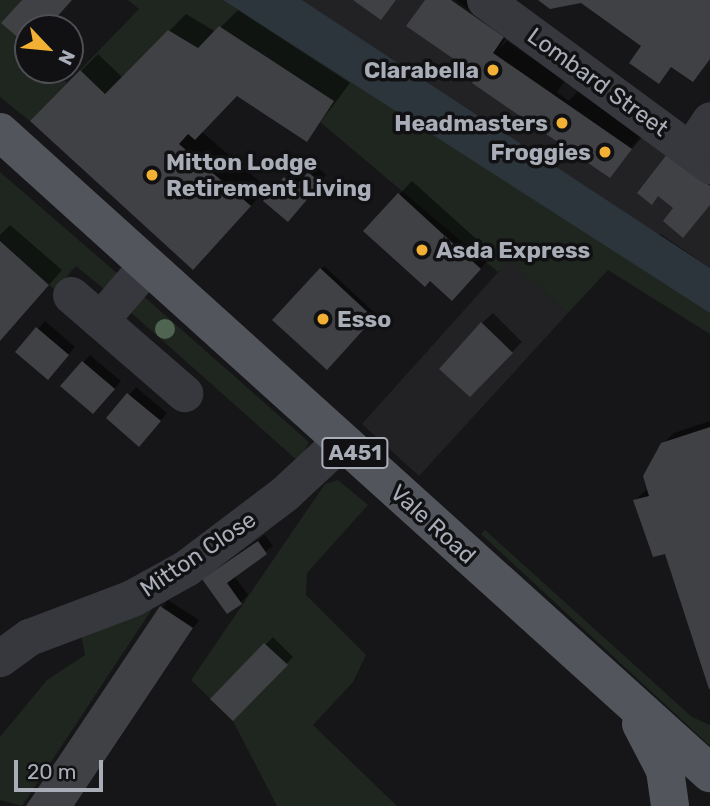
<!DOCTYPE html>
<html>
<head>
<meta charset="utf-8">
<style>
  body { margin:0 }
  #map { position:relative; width:710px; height:806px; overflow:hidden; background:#161618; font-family:Rubik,sans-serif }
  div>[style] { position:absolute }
  .built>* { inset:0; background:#222225 }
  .green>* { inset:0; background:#1e261f }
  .water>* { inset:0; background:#2c353c }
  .shadow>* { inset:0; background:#0007 }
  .building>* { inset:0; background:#404145 }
  .minor>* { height:37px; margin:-18.5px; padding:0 18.5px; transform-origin:18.5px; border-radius:18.5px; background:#37383d }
  .major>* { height:38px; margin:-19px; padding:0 19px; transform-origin:19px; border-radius:19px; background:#53555c }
  .trees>* { width:20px; height:20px; margin:-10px; border-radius:50%; background:#506452 }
  .dots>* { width:19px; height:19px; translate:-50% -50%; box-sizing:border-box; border:4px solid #111113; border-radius:50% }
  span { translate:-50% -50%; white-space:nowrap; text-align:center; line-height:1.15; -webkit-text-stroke:7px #111113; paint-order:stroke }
  .shield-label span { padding:2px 5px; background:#111113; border:2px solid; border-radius:5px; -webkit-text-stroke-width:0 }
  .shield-label { font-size:21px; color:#a8adb8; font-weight:700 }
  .poi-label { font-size:23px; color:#a8adb8; font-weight:700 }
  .right { translate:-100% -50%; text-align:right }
  .left { translate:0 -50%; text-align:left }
  .street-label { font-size:23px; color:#a8adb8 }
  .north { position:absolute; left:14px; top:14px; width:70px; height:70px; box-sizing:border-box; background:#111113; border:2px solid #4d4f55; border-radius:50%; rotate:116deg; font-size:19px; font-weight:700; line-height:28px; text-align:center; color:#a8adb8 }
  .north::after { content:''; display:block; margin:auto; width:24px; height:32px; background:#f2b134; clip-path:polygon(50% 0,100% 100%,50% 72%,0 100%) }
  .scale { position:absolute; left:14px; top:760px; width:89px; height:32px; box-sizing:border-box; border:4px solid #a8adb8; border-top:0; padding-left:9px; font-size:21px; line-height:24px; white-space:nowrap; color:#a8adb8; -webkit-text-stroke:5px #111113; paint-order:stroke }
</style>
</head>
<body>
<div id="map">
  <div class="built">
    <i style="clip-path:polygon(302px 0,456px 0,504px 36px,493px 53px,631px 148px,641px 134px,710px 186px,710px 268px,661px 234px,649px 234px)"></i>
    <i style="clip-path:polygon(509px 260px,568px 313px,419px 476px,362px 424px)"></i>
  </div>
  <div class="green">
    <i style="clip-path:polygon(0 0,22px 0,2px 23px,28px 46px,28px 70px,53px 70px,67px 83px,30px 121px,0 97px)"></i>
    <i style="clip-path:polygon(128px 0,223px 0,703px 307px,710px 313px,710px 334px,608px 270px,568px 313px,509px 261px,498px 272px,320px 122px,333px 100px,219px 26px,198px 48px,168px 30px,105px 94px,80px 70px,139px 9px)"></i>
    <i style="clip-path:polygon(0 172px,119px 275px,105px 290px,76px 266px,55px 290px,0 241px)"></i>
    <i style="clip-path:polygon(141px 294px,309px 442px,299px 462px,127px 309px)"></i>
    <i style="clip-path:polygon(338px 480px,368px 505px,307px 573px,306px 595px,366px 655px,353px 682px,313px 725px,397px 806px,277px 806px,233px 721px,191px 680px,325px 484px)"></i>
    <i style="clip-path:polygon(485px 530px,692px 717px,710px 725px,710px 746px,481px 534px)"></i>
    <i style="clip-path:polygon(158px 600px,22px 806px,0 800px,0 737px,47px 680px,85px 655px,78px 619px)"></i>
  </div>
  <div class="water">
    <i style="clip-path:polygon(223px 0,302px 0,710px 268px,710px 313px)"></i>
  </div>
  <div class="shadow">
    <i style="clip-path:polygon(427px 0,476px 0,513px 26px,499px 49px,507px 41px,565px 81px,557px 92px,569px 101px,579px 90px,644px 135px,609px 176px)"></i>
    <i style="clip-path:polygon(238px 10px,350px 83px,307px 140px,237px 94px,201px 131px,267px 188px,210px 251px,32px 121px,98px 54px,123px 78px,186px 14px,216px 32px)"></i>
    <i style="clip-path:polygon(316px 166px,326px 175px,295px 213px,285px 179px,292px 172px,303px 180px)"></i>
    <i style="clip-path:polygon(412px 181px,493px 254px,466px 286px,399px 195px)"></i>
    <i style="clip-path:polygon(10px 225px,62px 270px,0 341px,0 235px)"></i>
    <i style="clip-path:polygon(324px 266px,376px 314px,327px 368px,275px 320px)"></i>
    <i style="clip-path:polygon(493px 313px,522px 342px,470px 395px,482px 323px)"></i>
    <i style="clip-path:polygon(45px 321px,75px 347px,55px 371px,17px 352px)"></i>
    <i style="clip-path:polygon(90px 355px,121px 381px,101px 405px,62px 386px)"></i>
    <i style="clip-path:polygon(136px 387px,167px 413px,146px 437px,109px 418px)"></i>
    <i style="clip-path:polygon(710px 421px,710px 685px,666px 552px,635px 500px,648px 489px,663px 444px,674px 433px)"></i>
    <i style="clip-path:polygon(265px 535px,273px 546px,234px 576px,248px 595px,241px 602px,212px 572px)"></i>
    <i style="clip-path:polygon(168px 600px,199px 620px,74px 806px,28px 806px)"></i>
    <i style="clip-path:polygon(273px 637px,293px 657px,233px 719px,213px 699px)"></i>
  </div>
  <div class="building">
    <i style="clip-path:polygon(22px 0,72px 0,47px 28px,28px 28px,28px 46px,1px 23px)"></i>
    <i style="clip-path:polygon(353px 0,396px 0,381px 20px)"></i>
    <i style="clip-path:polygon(425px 0,451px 0,504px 37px,493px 53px,632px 149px,610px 178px,472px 83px,477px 75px,406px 26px)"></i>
    <i style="clip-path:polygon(538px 0,710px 0,710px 59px,693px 82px,671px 67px,659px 84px,629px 63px,641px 46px,581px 3px,550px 9px)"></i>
    <i style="clip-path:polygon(219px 26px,334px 101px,307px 142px,237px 96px,195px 140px,188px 134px,179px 144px,251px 206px,193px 270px,30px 121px,80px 70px,105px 94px,168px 30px,198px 48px)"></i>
    <i style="clip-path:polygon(668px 153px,710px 186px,710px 205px,683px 238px,663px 221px,673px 208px,658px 196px,652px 205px,637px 193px)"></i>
    <i style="clip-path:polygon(308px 172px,321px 183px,288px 222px,263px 201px,284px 177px,295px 187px)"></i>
    <i style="clip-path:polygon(398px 193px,481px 269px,452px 301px,430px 281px,425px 287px,363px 231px)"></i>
    <i style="clip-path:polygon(0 241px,49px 285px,0 341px)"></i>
    <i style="clip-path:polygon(320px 268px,374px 318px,327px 370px,272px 320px)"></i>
    <i style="clip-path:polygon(481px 322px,513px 353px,470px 397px,439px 369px)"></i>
    <i style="clip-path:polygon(36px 327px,69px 355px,48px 380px,15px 352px)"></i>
    <i style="clip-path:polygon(82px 361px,115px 389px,93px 414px,60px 386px)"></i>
    <i style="clip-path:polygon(127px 393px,161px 421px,139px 447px,106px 418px)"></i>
    <i style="clip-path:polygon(710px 427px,710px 689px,709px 689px,665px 554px,653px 557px,633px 500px,649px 496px,643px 476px,661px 443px)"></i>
    <i style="clip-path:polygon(258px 541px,267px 554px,227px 583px,242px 604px,227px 614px,202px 579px)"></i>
    <i style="clip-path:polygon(160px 606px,193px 628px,74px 806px,26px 806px)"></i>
    <i style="clip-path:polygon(264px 643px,288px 665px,233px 721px,210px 699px)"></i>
  </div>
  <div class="minor">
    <i style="left:485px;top:0;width:279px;rotate:36.3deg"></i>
    <i style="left:690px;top:150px;width:36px;rotate:-56deg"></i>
    <i style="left:71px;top:295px;width:150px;rotate:40.9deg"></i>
    <i style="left:100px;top:320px;width:72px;rotate:-49.5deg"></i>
    <i style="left:0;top:658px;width:36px;rotate:-36deg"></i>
    <i style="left:29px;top:637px;width:110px;rotate:-20.7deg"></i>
    <i style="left:132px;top:598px;width:62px;rotate:-29.1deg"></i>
    <i style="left:186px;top:568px;width:124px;rotate:-37.1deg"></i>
    <i style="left:285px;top:493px;width:76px;rotate:-42.9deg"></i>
  </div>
  <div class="major">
    <i style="left:0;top:132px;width:957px;rotate:42.08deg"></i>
    <i style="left:641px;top:724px;width:52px;rotate:62.4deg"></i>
    <i style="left:665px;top:770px;width:36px;rotate:82deg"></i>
  </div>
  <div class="trees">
    <i style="left:165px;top:329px"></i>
  </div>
  <div class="dots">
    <i style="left:493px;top:70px;background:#f2b134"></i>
    <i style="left:562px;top:123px;background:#f2b134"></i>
    <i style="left:605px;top:152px;background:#f2b134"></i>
    <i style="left:152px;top:175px;background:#f2b134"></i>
    <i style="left:422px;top:250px;background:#f2b134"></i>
    <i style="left:323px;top:319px;background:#f2b134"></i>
  </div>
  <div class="shield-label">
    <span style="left:355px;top:453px">A451</span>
  </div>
  <div class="poi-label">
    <span class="right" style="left:479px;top:70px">Clarabella</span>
    <span class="right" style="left:548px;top:123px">Headmasters</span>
    <span class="right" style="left:591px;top:152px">Froggies</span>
    <span class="left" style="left:166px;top:175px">Mitton Lodge<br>Retirement Living</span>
    <span class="left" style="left:436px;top:250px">Asda Express</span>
    <span class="left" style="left:337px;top:319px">Esso</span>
  </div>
  <div class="street-label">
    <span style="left:598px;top:82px;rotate:36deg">Lombard Street</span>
    <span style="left:433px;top:524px;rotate:42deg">Vale Road</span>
    <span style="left:198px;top:554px;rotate:-34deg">Mitton Close</span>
  </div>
  <div class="north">N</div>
  <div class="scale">20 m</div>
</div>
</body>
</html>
